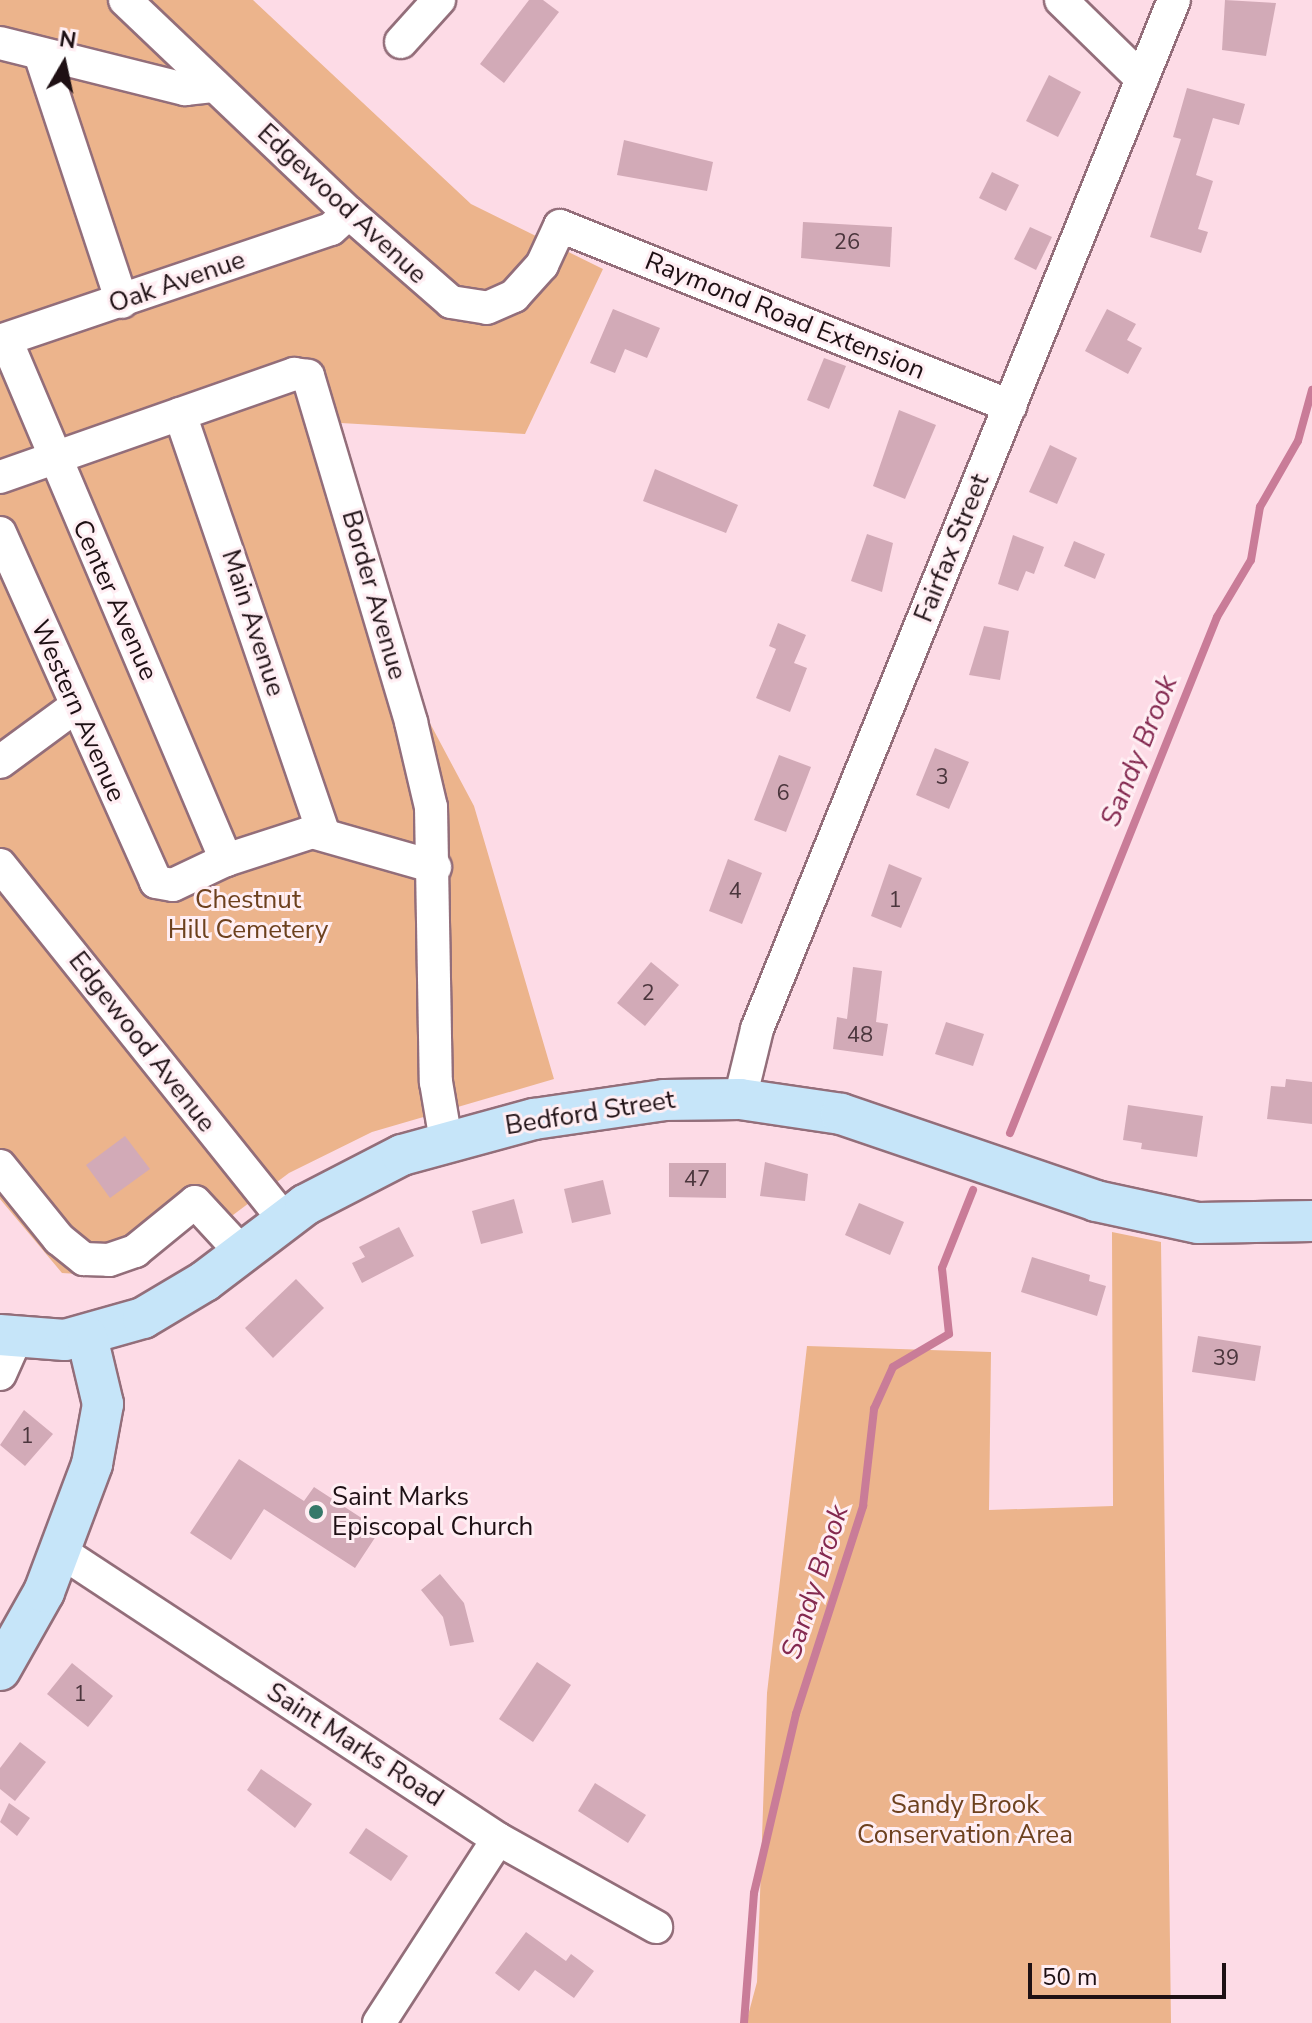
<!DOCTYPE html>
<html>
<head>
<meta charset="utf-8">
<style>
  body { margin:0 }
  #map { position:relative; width:1312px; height:2023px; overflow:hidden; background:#fddbe6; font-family:"Nunito Sans",sans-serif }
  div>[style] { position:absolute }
  .green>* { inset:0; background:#ecb48c }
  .stream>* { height:8px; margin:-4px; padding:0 4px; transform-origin:4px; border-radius:4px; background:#c97c98 }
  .building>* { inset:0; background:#d2aab7 }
  .roads { filter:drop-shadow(2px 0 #936e7a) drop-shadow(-2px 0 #936e7a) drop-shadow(0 2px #936e7a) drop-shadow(0 -2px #936e7a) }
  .minor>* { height:32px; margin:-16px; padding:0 16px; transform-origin:16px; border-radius:16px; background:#fff }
  .major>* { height:40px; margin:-20px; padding:0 20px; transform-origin:20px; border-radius:20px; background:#c6e5f9 }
  .dots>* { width:22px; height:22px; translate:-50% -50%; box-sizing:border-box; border:4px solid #ffeef3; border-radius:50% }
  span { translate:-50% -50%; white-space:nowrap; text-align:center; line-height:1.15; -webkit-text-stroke:6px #ffeef3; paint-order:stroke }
  .number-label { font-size:22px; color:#4b363d }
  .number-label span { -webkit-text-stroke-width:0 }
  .street-label { font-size:26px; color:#1e1014 }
  .park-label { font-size:26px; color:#6d411e }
  .poi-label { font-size:26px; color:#1e1014 }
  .left { translate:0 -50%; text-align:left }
  .water-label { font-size:28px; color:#842950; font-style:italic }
  .north { position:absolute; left:24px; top:24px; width:80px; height:80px; -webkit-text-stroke:6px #ffeef3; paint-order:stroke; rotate:9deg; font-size:22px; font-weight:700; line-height:32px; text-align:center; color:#1e1014 }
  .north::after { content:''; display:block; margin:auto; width:28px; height:36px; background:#1e1014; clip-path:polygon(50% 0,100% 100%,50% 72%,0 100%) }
  .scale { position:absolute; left:1028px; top:1963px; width:198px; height:36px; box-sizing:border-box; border:4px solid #1e1014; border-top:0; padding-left:10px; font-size:24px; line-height:28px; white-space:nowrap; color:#1e1014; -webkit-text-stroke:6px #ffeef3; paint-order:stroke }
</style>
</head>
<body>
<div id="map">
  <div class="green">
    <i style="clip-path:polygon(0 0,253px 0,471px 204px,603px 269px,525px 434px,341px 423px,424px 712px,474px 806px,554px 1079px,372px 1132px,289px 1173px,209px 1233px,194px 1227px,155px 1255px,93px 1275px,62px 1273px,0 1199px)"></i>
    <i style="clip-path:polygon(1112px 1232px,1161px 1242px,1171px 2023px,746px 2023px,757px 1982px,767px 1693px,807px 1346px,991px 1352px,989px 1510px,1113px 1506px)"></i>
  </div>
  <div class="stream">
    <i style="left:1010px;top:1133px;width:556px;rotate:-68.14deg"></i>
    <i style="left:1217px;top:617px;width:66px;rotate:-59.2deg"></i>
    <i style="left:1251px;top:560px;width:54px;rotate:-80.4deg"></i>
    <i style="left:1260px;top:507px;width:76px;rotate:-60.1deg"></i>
    <i style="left:1298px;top:441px;width:53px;rotate:-74.6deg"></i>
    <i style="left:744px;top:2023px;width:130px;rotate:-85.6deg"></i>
    <i style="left:754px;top:1893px;width:184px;rotate:-76.8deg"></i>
    <i style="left:796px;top:1714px;width:219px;rotate:-72.1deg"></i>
    <i style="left:863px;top:1506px;width:98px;rotate:-83.5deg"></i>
    <i style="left:874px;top:1409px;width:46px;rotate:-65.7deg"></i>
    <i style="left:893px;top:1367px;width:65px;rotate:-30.5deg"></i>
    <i style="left:949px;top:1334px;width:66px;rotate:-96.1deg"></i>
    <i style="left:942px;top:1268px;width:84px;rotate:-68.3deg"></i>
  </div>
  <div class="building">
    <i style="clip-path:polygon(529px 0,543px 0,559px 12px,504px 83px,480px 64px)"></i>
    <i style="clip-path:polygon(1225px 0,1276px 3px,1266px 56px,1222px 50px)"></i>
    <i style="clip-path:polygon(1049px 75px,1081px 92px,1058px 137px,1026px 121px)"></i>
    <i style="clip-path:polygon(1187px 88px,1245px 104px,1239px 125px,1213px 118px,1196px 175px,1213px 181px,1198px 229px,1208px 232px,1201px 253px,1150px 237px,1181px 139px,1173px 137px)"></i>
    <i style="clip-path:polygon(624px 140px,713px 162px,707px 191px,617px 175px)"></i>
    <i style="clip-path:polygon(992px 172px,1019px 185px,1006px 211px,979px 198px)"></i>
    <i style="clip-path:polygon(803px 222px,892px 227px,890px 267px,801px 258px)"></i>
    <i style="clip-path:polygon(1030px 227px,1052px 237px,1036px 270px,1014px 259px)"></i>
    <i style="clip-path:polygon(613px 309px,660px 328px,647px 358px,625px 349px,615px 373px,590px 363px)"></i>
    <i style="clip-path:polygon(1107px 309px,1136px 324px,1127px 340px,1142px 348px,1128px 374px,1085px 351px)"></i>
    <i style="clip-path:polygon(824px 358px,846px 366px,829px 409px,807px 400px)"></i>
    <i style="clip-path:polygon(899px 410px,936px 425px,905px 499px,873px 486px)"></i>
    <i style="clip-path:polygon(1050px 445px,1077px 458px,1057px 504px,1029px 492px)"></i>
    <i style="clip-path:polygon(655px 469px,738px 505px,726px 533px,643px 501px)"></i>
    <i style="clip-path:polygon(867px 534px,893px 543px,882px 592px,851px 581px)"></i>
    <i style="clip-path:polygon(1013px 535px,1044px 547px,1034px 574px,1026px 571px,1018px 591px,998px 584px)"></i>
    <i style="clip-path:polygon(1074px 541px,1105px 554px,1095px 579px,1064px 566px)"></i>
    <i style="clip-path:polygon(778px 623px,806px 635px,794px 663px,807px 668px,790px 712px,756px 698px,776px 649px,769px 646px)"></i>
    <i style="clip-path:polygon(984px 626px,1009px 631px,1000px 680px,969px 675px)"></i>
    <i style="clip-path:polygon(935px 748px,969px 762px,949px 809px,916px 795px)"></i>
    <i style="clip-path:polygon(779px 755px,811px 767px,786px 832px,754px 820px)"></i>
    <i style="clip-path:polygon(728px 859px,762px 873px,742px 924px,709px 911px)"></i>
    <i style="clip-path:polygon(889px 864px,922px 878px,901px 928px,871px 916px)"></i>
    <i style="clip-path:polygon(651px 962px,679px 985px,645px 1026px,617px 1003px)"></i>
    <i style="clip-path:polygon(853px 967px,882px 971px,876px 1022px,888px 1024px,883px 1056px,833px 1049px,837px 1017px,847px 1019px)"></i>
    <i style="clip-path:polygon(946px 1022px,984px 1034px,973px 1066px,935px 1054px)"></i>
    <i style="clip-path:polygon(1286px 1079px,1312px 1082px,1312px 1124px,1267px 1119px,1271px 1086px,1285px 1087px)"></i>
    <i style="clip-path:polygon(1128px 1105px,1203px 1116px,1197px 1157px,1141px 1149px,1142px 1143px,1123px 1140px)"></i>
    <i style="clip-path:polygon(125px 1136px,150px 1169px,110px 1198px,86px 1165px)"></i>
    <i style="clip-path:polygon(765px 1162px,808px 1174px,805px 1201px,760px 1196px)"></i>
    <i style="clip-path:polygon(669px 1163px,726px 1163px,726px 1198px,669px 1197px)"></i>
    <i style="clip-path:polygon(603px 1180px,611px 1214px,572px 1223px,564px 1189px)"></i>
    <i style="clip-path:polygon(514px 1199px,523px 1233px,481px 1244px,472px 1211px)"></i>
    <i style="clip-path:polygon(859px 1203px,904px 1222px,890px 1255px,845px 1235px)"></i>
    <i style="clip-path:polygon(399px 1227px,414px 1256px,362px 1283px,352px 1263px,365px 1257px,359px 1247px)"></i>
    <i style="clip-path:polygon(1032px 1257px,1090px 1275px,1089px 1281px,1106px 1286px,1097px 1316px,1021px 1292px)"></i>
    <i style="clip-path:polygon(296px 1279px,324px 1308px,273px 1358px,245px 1328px)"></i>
    <i style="clip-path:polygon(1198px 1336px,1261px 1346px,1255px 1381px,1192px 1372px)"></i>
    <i style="clip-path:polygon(24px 1410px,53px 1434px,25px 1466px,0 1445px)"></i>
    <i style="clip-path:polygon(239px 1459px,304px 1501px,314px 1487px,380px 1530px,355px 1568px,264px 1509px,231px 1560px,190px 1533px)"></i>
    <i style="clip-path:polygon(440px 1574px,464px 1603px,474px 1642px,450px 1646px,443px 1617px,421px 1590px)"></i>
    <i style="clip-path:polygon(537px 1662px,571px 1685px,533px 1742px,499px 1719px)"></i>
    <i style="clip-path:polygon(72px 1663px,113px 1696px,88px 1727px,47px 1694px)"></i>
    <i style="clip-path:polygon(20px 1742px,46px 1762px,15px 1801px,0 1789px,0 1768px)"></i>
    <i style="clip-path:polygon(261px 1769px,312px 1804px,295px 1828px,247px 1790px)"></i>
    <i style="clip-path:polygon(595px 1783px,646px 1815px,628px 1843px,578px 1811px)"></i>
    <i style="clip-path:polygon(9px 1803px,30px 1818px,17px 1836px,0 1822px)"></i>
    <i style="clip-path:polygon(366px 1828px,408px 1856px,391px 1881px,349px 1853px)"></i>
    <i style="clip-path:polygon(526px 1932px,566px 1961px,571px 1954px,594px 1971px,574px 1998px,535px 1970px,519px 1991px,495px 1973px)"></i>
  </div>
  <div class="roads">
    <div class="minor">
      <i style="left:125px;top:0;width:309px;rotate:43.6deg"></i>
      <i style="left:349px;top:213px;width:135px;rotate:41.1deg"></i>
      <i style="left:451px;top:302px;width:36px;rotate:9deg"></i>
      <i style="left:487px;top:308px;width:30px;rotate:-24deg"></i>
      <i style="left:514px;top:296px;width:42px;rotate:-47.9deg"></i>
      <i style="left:542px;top:265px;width:43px;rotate:-65.2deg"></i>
      <i style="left:560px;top:226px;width:485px;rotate:21.8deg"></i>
      <i style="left:1061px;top:0;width:113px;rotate:44.3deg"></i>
      <i style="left:401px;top:42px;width:57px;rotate:-47.9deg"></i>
      <i style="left:0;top:43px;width:191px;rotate:14deg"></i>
      <i style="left:185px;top:89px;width:30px;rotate:-6deg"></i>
      <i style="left:40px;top:54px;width:261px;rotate:71.7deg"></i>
      <i style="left:6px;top:340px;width:565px;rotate:67.07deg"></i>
      <i style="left:0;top:341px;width:349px;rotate:-18.7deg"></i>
      <i style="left:331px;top:229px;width:24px;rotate:-42deg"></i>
      <i style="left:180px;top:414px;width:442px;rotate:71.1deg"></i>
      <i style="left:0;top:477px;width:312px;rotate:-19.3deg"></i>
      <i style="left:294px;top:374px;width:14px;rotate:8deg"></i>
      <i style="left:308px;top:376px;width:361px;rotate:73.4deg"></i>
      <i style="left:411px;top:722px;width:87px;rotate:76.8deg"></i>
      <i style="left:431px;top:807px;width:275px;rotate:89deg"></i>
      <i style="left:436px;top:1082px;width:60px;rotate:80.4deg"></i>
      <i style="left:0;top:533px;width:382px;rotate:65.9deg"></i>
      <i style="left:156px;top:882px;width:17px;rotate:10deg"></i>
      <i style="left:173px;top:885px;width:59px;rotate:-25.3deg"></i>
      <i style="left:226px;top:860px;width:90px;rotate:-18deg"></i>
      <i style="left:312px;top:832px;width:128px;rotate:15.9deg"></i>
      <i style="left:0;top:762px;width:93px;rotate:-36.3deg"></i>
      <i style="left:0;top:865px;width:455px;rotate:51.3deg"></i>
      <i style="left:740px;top:1099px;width:72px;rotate:-76.3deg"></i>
      <i style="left:757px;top:1029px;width:1110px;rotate:-67.94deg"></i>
      <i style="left:0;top:1166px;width:94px;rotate:51.1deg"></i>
      <i style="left:59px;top:1239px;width:32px;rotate:39deg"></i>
      <i style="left:84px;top:1259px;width:25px;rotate:2deg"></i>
      <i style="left:109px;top:1260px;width:28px;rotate:-19deg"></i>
      <i style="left:135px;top:1251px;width:77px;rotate:-39.2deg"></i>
      <i style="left:195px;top:1202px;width:69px;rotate:47.3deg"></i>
      <i style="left:0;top:1374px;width:39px;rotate:-66deg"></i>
      <i style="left:60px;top:1551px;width:524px;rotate:33.33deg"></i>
      <i style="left:498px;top:1839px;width:181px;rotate:29.1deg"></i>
      <i style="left:379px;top:2023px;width:219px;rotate:-57.1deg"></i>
    </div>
    <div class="major">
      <i style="left:0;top:1335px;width:65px;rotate:4.4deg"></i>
      <i style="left:65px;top:1340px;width:81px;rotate:-15.8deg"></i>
      <i style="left:143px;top:1318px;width:72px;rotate:-30.8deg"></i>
      <i style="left:205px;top:1281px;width:126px;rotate:-37.2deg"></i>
      <i style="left:305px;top:1205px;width:109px;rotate:-27.3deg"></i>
      <i style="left:402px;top:1155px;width:137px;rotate:-15.3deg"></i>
      <i style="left:534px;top:1119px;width:131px;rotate:-8.3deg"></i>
      <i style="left:664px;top:1100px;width:76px;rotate:-0.8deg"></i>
      <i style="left:740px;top:1099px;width:102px;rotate:8.4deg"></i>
      <i style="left:841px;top:1114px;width:269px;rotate:18.8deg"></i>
      <i style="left:1096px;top:1201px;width:104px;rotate:12.2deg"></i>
      <i style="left:1198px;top:1223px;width:114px;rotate:-1deg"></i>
      <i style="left:0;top:1670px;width:90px;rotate:-60.6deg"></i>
      <i style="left:44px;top:1592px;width:137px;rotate:-69.4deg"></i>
      <i style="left:92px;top:1464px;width:61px;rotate:-79.6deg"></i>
      <i style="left:103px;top:1404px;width:69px;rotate:-103.4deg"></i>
    </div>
  </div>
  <div class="dots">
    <i style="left:316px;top:1512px;background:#36796a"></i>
  </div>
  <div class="number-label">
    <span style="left:847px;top:243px">26</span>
    <span style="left:942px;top:778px">3</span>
    <span style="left:783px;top:794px">6</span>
    <span style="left:735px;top:892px">4</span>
    <span style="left:895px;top:901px">1</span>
    <span style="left:648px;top:994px">2</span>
    <span style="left:860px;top:1036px">48</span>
    <span style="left:697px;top:1180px">47</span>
    <span style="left:1226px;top:1359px">39</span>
    <span style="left:27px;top:1437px">1</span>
    <span style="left:80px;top:1695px">1</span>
  </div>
  <div class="street-label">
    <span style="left:342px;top:204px;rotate:43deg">Edgewood Avenue</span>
    <span style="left:177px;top:282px;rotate:-19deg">Oak Avenue</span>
    <span style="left:785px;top:316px;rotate:22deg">Raymond Road Extension</span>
    <span style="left:952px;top:548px;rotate:-68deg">Fairfax Street</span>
    <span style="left:374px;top:595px;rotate:74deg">Border Avenue</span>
    <span style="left:115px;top:600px;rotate:66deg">Center Avenue</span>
    <span style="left:253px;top:623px;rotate:72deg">Main Avenue</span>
    <span style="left:78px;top:711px;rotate:66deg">Western Avenue</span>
    <span style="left:142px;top:1042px;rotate:52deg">Edgewood Avenue</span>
    <span style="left:590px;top:1113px;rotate:-9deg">Bedford Street</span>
    <span style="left:355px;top:1745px;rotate:33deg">Saint Marks Road</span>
  </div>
  <div class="park-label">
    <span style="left:248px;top:915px">Chestnut<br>Hill Cemetery</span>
    <span style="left:965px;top:1820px">Sandy Brook<br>Conservation Area</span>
  </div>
  <div class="poi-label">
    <span class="left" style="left:332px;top:1512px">Saint Marks<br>Episcopal Church</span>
  </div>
  <div class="water-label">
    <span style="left:1139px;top:751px;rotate:-68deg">Sandy Brook</span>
    <span style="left:815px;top:1582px;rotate:-72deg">Sandy Brook</span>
  </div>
  <div class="north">N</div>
  <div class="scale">50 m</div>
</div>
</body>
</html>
